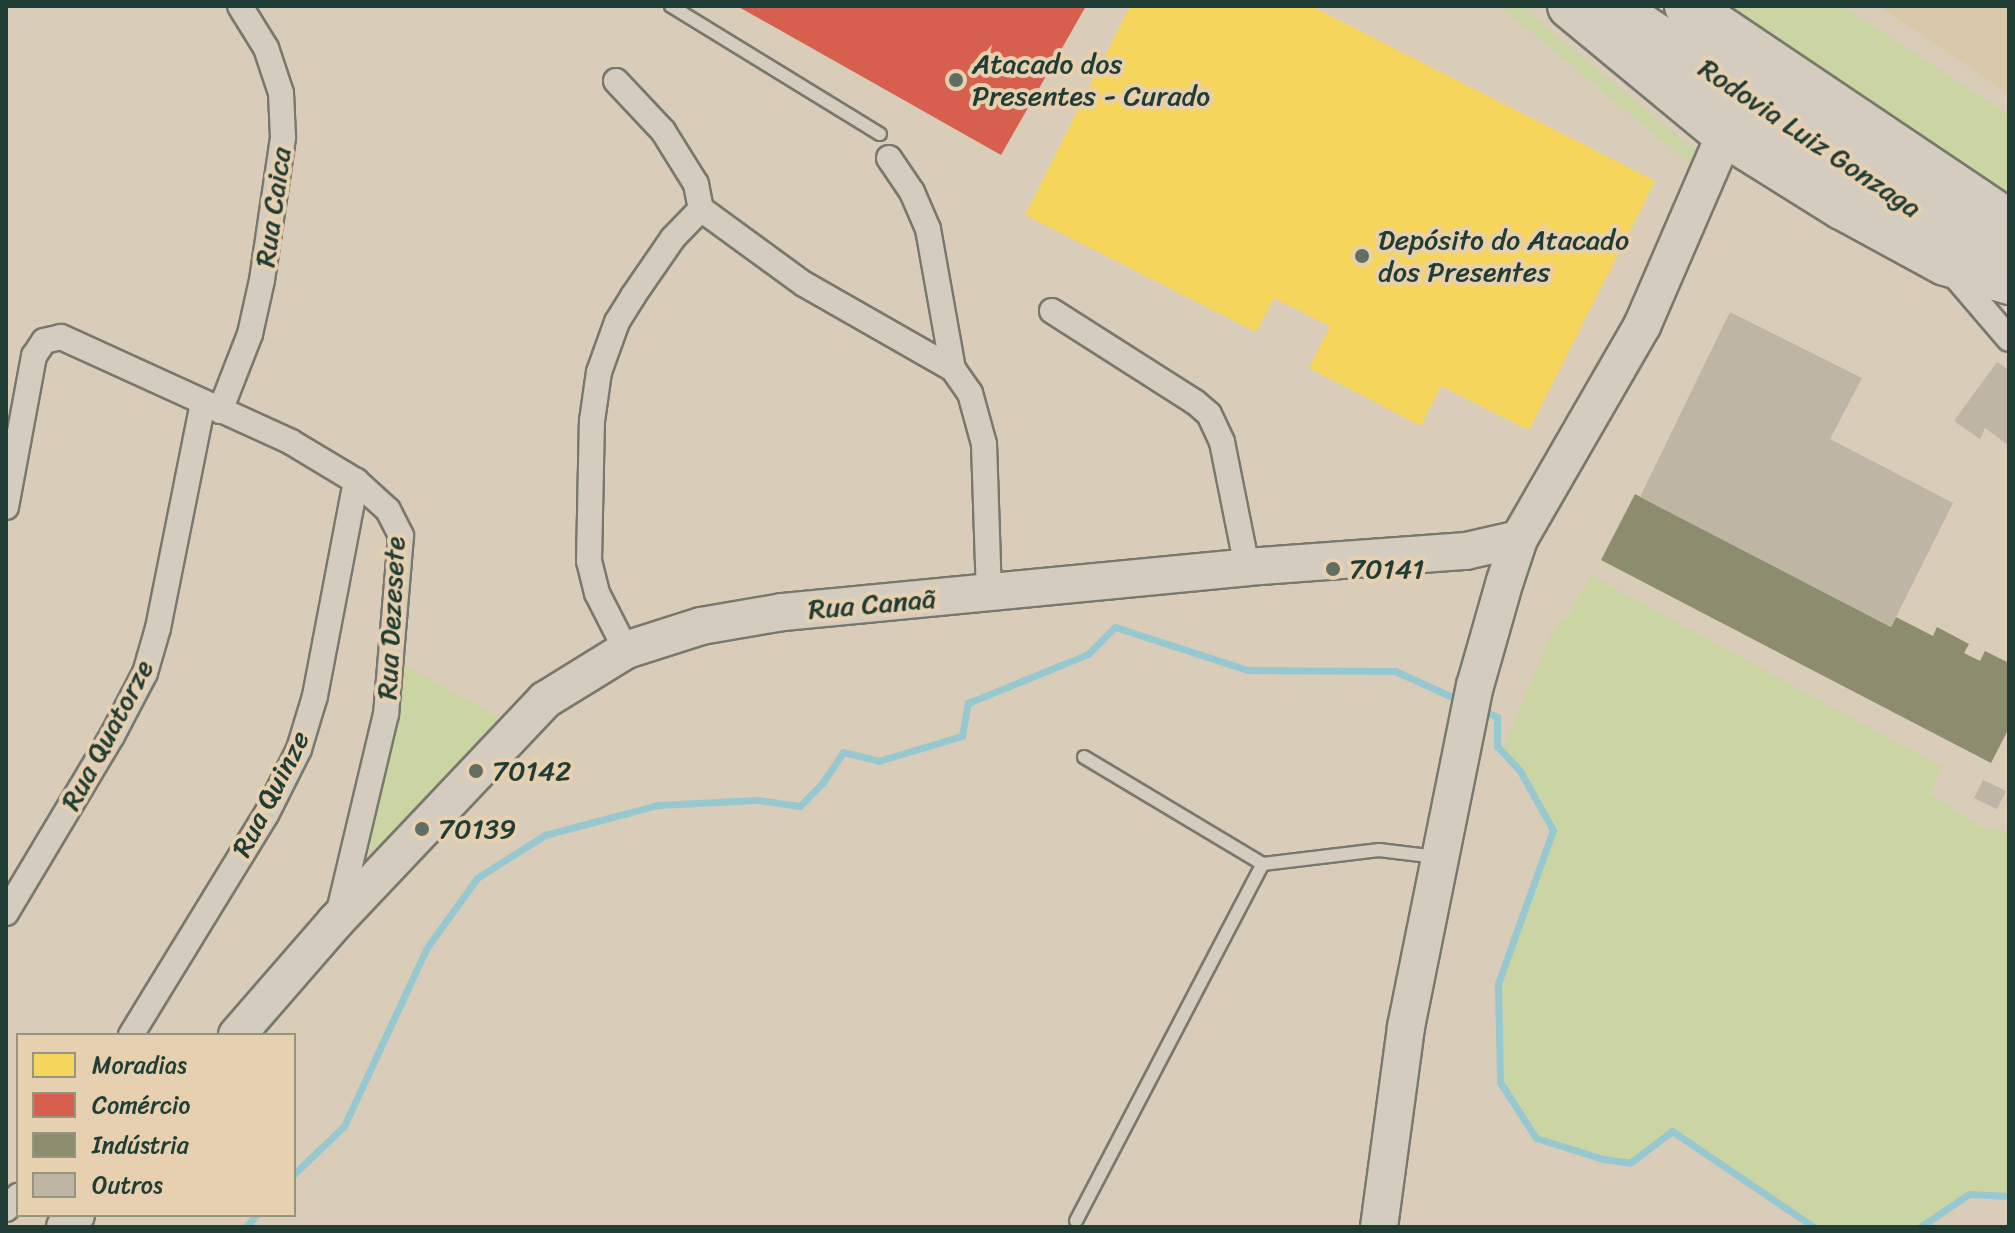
<!DOCTYPE html>
<html>
<head>
<meta charset="utf-8">
<style>
  body { margin:0 }
  #map { position:relative; width:2015px; height:1233px; overflow:hidden; background:#d9ccb8; font-family:Sriracha,sans-serif }
  div>[style] { position:absolute }
  .built>* { inset:0; background:#d9c8aa }
  .green>* { inset:0; background:#cbd5a4 }
  .homes>* { inset:0; background:#f6d55c }
  .shops>* { inset:0; background:#d6604d }
  .industry>* { inset:0; background:#8c8c6e }
  .stream>* { height:7px; margin:-3.5px; padding:0 3.5px; transform-origin:3.5px; border-radius:3.5px; background:#97c8d0 }
  .building>* { inset:0; background:#beb5a5 }
  .roads { filter:drop-shadow(2px 0 #78786d) drop-shadow(-2px 0 #78786d) drop-shadow(0 2px #78786d) drop-shadow(0 -2px #78786d) }
  .lane>* { height:12px; margin:-6px; padding:0 6px; transform-origin:6px; border-radius:6px; background:#d5ccc0 }
  .street>* { height:24px; margin:-12px; padding:0 12px; transform-origin:12px; border-radius:12px; background:#d5ccc0 }
  .secondary>* { height:36px; margin:-18px; padding:0 18px; transform-origin:18px; border-radius:18px; background:#d5ccc0 }
  .highway>* { height:44px; margin:-22px; padding:0 22px; transform-origin:22px; border-radius:22px; background:#d5ccc0 }
  .dots>* { width:22px; height:22px; translate:-50% -50%; box-sizing:border-box; border:4px solid #e6d0af; border-radius:50% }
  span { translate:-50% -50%; white-space:nowrap; text-align:center; line-height:1.15; -webkit-text-stroke:8px #e6d0af; paint-order:stroke }
  .poi-label { font-size:28px; color:#1f3d34 }
  .left { translate:0 -50%; text-align:left }
  .street-label { font-size:28px; color:#1f3d34 }
  .frame { position:absolute; inset:0; border:8px solid #1f3d34; pointer-events:none }
  .legend { position:absolute; left:16px; top:1033px; width:280px; height:184px; box-sizing:border-box; background:#e6d0af; border:2px solid #96957e; margin:0; padding:10px 14px; list-style:none; font-size:24px; color:#1f3d34 }
  .legend li { display:flex; align-items:center; gap:16px; height:40px }
  .legend b { width:40px; border:2px solid #96957e }
</style>
</head>
<body>
<div id="map">
  <div class="built">
    <i style="clip-path:polygon(1879px 6px,2009px 6px,2009px 94px)"></i>
  </div>
  <div class="green">
    <i style="clip-path:polygon(1500px 6px,1521px 6px,1696px 151px,1690px 164px)"></i>
    <i style="clip-path:polygon(1714px 6px,1842px 6px,2009px 115px,2009px 199px)"></i>
    <i style="clip-path:polygon(1591px 575px,1942px 767px,1930px 793px,1980px 827px,2009px 832px,2009px 1196px,1969px 1194px,1920px 1227px,1814px 1227px,1672px 1131px,1630px 1163px,1603px 1159px,1536px 1138px,1500px 1082px,1498px 984px,1553px 830px,1520px 771px,1505px 755px,1507px 740px,1554px 627px,1568px 616px)"></i>
    <i style="clip-path:polygon(405px 665px,508px 723px,372px 858px,368px 840px,388px 763px)"></i>
  </div>
  <div class="homes">
    <i style="clip-path:polygon(1130px 6px,1311px 6px,1655px 181px,1529px 430px,1441px 386px,1421px 426px,1309px 368px,1330px 326px,1274px 298px,1256px 332px,1025px 215px)"></i>
  </div>
  <div class="shops">
    <i style="clip-path:polygon(737px 6px,1086px 6px,1001px 155px)"></i>
  </div>
  <div class="industry">
    <i style="clip-path:polygon(1635px 494px,1891px 627px,1896px 617px,1933px 636px,1937px 627px,1969px 644px,1964px 653px,1980px 661px,1985px 651px,2009px 663px,2009px 728px,1991px 763px,1601px 560px)"></i>
  </div>
  <div class="stream">
    <i style="left:1480px;top:709px;width:19px;rotate:25deg"></i>
    <i style="left:1497px;top:717px;width:29px;rotate:90deg"></i>
    <i style="left:1497px;top:746px;width:34px;rotate:47deg"></i>
    <i style="left:1520px;top:771px;width:68px;rotate:60.8deg"></i>
    <i style="left:1553px;top:830px;width:164px;rotate:109.7deg"></i>
    <i style="left:1498px;top:984px;width:98px;rotate:88.8deg"></i>
    <i style="left:1500px;top:1082px;width:67px;rotate:57.3deg"></i>
    <i style="left:1536px;top:1138px;width:70px;rotate:17.4deg"></i>
    <i style="left:1603px;top:1159px;width:27px;rotate:8deg"></i>
    <i style="left:1630px;top:1163px;width:53px;rotate:-37.3deg"></i>
    <i style="left:1672px;top:1131px;width:171px;rotate:34.1deg"></i>
    <i style="left:294px;top:1174px;width:69px;rotate:-43.8deg"></i>
    <i style="left:344px;top:1126px;width:195px;rotate:-65.1deg"></i>
    <i style="left:426px;top:949px;width:87px;rotate:-54.3deg"></i>
    <i style="left:477px;top:878px;width:80px;rotate:-32.3deg"></i>
    <i style="left:545px;top:835px;width:117px;rotate:-14.9deg"></i>
    <i style="left:658px;top:805px;width:100px;rotate:-2.9deg"></i>
    <i style="left:758px;top:800px;width:42px;rotate:8.1deg"></i>
    <i style="left:800px;top:806px;width:33px;rotate:-46deg"></i>
    <i style="left:823px;top:782px;width:36px;rotate:-56deg"></i>
    <i style="left:843px;top:752px;width:36px;rotate:14deg"></i>
    <i style="left:878px;top:761px;width:88px;rotate:-16.6deg"></i>
    <i style="left:962px;top:736px;width:34px;rotate:-80deg"></i>
    <i style="left:968px;top:703px;width:130px;rotate:-22.2deg"></i>
    <i style="left:1088px;top:654px;width:38px;rotate:-45deg"></i>
    <i style="left:1115px;top:627px;width:139px;rotate:18deg"></i>
    <i style="left:1247px;top:670px;width:148px;rotate:0.4deg"></i>
    <i style="left:1395px;top:671px;width:72px;rotate:24.4deg"></i>
    <i style="left:246px;top:1227px;width:16px;rotate:-50deg"></i>
    <i style="left:1920px;top:1227px;width:59px;rotate:-34deg"></i>
    <i style="left:1969px;top:1194px;width:40px;rotate:2.9deg"></i>
  </div>
  <div class="building">
    <i style="clip-path:polygon(1730px 312px,1862px 378px,1830px 439px,1953px 503px,1891px 627px,1640px 497px)"></i>
    <i style="clip-path:polygon(1997px 362px,2009px 370px,2008px 445px,1985px 428px,1980px 439px,1954px 421px)"></i>
    <i style="clip-path:polygon(1983px 780px,2006px 791px,1997px 809px,1974px 798px)"></i>
  </div>
  <div class="roads">
    <div class="lane">
      <i style="left:671px;top:6px;width:245px;rotate:31.5deg"></i>
      <i style="left:1084px;top:757px;width:209px;rotate:30.9deg"></i>
      <i style="left:1076px;top:1221px;width:403px;rotate:-62.4deg"></i>
      <i style="left:1263px;top:864px;width:117px;rotate:-6.9deg"></i>
      <i style="left:1379px;top:850px;width:58px;rotate:6.9deg"></i>
    </div>
    <div class="street">
      <i style="left:616px;top:81px;width:69px;rotate:46.8deg"></i>
      <i style="left:663px;top:131px;width:62px;rotate:58.1deg"></i>
      <i style="left:696px;top:184px;width:25px;rotate:79deg"></i>
      <i style="left:889px;top:158px;width:41px;rotate:55.9deg"></i>
      <i style="left:912px;top:192px;width:40px;rotate:66.6deg"></i>
      <i style="left:928px;top:229px;width:142px;rotate:79.9deg"></i>
      <i style="left:701px;top:209px;width:127px;rotate:36.1deg"></i>
      <i style="left:804px;top:284px;width:172px;rotate:29.7deg"></i>
      <i style="left:953px;top:369px;width:29px;rotate:55deg"></i>
      <i style="left:970px;top:393px;width:53px;rotate:74.6deg"></i>
      <i style="left:984px;top:444px;width:148px;rotate:88.1deg"></i>
      <i style="left:1951px;top:271px;width:89px;rotate:49.5deg"></i>
      <i style="left:1052px;top:311px;width:169px;rotate:32.5deg"></i>
      <i style="left:1195px;top:402px;width:18px;rotate:41deg"></i>
      <i style="left:1209px;top:414px;width:31px;rotate:65deg"></i>
      <i style="left:1222px;top:442px;width:127px;rotate:78.7deg"></i>
      <i style="left:220px;top:411px;width:83px;rotate:-68.7deg"></i>
      <i style="left:250px;top:334px;width:55px;rotate:-77.5deg"></i>
      <i style="left:262px;top:280px;width:145px;rotate:-81.6deg"></i>
      <i style="left:283px;top:137px;width:44px;rotate:-92.6deg"></i>
      <i style="left:281px;top:93px;width:47px;rotate:-108.4deg"></i>
      <i style="left:266px;top:48px;width:49px;rotate:-121.8deg"></i>
      <i style="left:6px;top:507px;width:154px;rotate:-79.5deg"></i>
      <i style="left:34px;top:356px;width:18px;rotate:-56deg"></i>
      <i style="left:44px;top:341px;width:17px;rotate:-13deg"></i>
      <i style="left:61px;top:337px;width:253px;rotate:24.5deg"></i>
      <i style="left:291px;top:442px;width:76px;rotate:31deg"></i>
      <i style="left:356px;top:481px;width:43px;rotate:42.2deg"></i>
      <i style="left:388px;top:510px;width:29px;rotate:63deg"></i>
      <i style="left:401px;top:536px;width:179px;rotate:94.8deg"></i>
      <i style="left:386px;top:714px;width:207px;rotate:103.4deg"></i>
      <i style="left:626px;top:650px;width:64px;rotate:-117deg"></i>
      <i style="left:597px;top:593px;width:33px;rotate:-104deg"></i>
      <i style="left:589px;top:561px;width:140px;rotate:-88.8deg"></i>
      <i style="left:592px;top:421px;width:49px;rotate:-81.9deg"></i>
      <i style="left:599px;top:372px;width:53px;rotate:-70.2deg"></i>
      <i style="left:617px;top:322px;width:31px;rotate:-58deg"></i>
      <i style="left:633px;top:296px;width:70px;rotate:-55.4deg"></i>
      <i style="left:673px;top:238px;width:40px;rotate:-46deg"></i>
      <i style="left:6px;top:913px;width:206px;rotate:-59.1deg"></i>
      <i style="left:112px;top:736px;width:71px;rotate:-62.4deg"></i>
      <i style="left:145px;top:673px;width:47px;rotate:-73.9deg"></i>
      <i style="left:158px;top:628px;width:229px;rotate:-78.7deg"></i>
      <i style="left:131px;top:1035px;width:258px;rotate:-58.5deg"></i>
      <i style="left:266px;top:815px;width:74px;rotate:-63.4deg"></i>
      <i style="left:299px;top:749px;width:55px;rotate:-73.2deg"></i>
      <i style="left:315px;top:696px;width:219px;rotate:-79.2deg"></i>
      <i style="left:6px;top:1209px;width:18px;rotate:-47deg"></i>
    </div>
    <div class="secondary">
      <i style="left:237px;top:1035px;width:151px;rotate:-49deg"></i>
      <i style="left:336px;top:921px;width:304px;rotate:-46.6deg"></i>
      <i style="left:545px;top:700px;width:95px;rotate:-31.7deg"></i>
      <i style="left:626px;top:650px;width:79px;rotate:-17.7deg"></i>
      <i style="left:701px;top:626px;width:83px;rotate:-9.7deg"></i>
      <i style="left:783px;top:612px;width:466px;rotate:-5.5deg"></i>
      <i style="left:1247px;top:567px;width:220px;rotate:-4.2deg"></i>
      <i style="left:1466px;top:551px;width:54px;rotate:-12.8deg"></i>
      <i style="left:65px;top:1227px;width:16px;rotate:-47deg"></i>
      <i style="left:1379px;top:1227px;width:202px;rotate:-82.3deg"></i>
      <i style="left:1406px;top:1027px;width:348px;rotate:-78.6deg"></i>
      <i style="left:1475px;top:686px;width:109px;rotate:-74.1deg"></i>
      <i style="left:1505px;top:581px;width:44px;rotate:-71.6deg"></i>
      <i style="left:1519px;top:539px;width:246px;rotate:-60deg"></i>
      <i style="left:1642px;top:326px;width:209px;rotate:-66.6deg"></i>
    </div>
    <div class="highway">
      <i style="left:1570px;top:6px;width:201px;rotate:39.6deg"></i>
      <i style="left:1725px;top:134px;width:138px;rotate:32deg"></i>
      <i style="left:1842px;top:207px;width:117px;rotate:28.5deg"></i>
      <i style="left:1945px;top:263px;width:67px;rotate:16.5deg"></i>
      <i style="left:1611px;top:6px;width:462px;rotate:33.6deg"></i>
      <i style="left:1687px;top:6px;width:388px;rotate:33.9deg"></i>
    </div>
  </div>
  <div class="dots">
    <i style="left:956px;top:80px;background:#606f62"></i>
    <i style="left:1362px;top:256px;background:#606f62"></i>
    <i style="left:1333px;top:569px;background:#606f62"></i>
    <i style="left:476px;top:771px;background:#606f62"></i>
    <i style="left:422px;top:829px;background:#606f62"></i>
  </div>
  <div class="poi-label">
    <span class="left" style="left:972px;top:80px">Atacado dos<br>Presentes - Curado</span>
    <span class="left" style="left:1378px;top:256px">Depósito do Atacado<br>dos Presentes</span>
    <span class="left" style="left:1349px;top:569px">70141</span>
    <span class="left" style="left:492px;top:771px">70142</span>
    <span class="left" style="left:438px;top:829px">70139</span>
  </div>
  <div class="street-label">
    <span style="left:1810px;top:138px;rotate:34deg">Rodovia Luiz Gonzaga</span>
    <span style="left:273px;top:207px;rotate:-82deg">Rua Caica</span>
    <span style="left:872px;top:604px;rotate:-5deg">Rua Canaã</span>
    <span style="left:391px;top:618px;rotate:-87deg">Rua Dezesete</span>
    <span style="left:107px;top:735px;rotate:-62deg">Rua Quatorze</span>
    <span style="left:271px;top:794px;rotate:-63deg">Rua Quinze</span>
  </div>
  <div class="frame"></div>
  <ul class="legend">
  <li><b style="height:22px;background:#f6d55c"></b>Moradias</li>
  <li><b style="height:22px;background:#d6604d"></b>Comércio</li>
  <li><b style="height:22px;background:#8c8c6e"></b>Indústria</li>
  <li><b style="height:22px;background:#beb5a5"></b>Outros</li>
  </ul>
</div>
</body>
</html>
